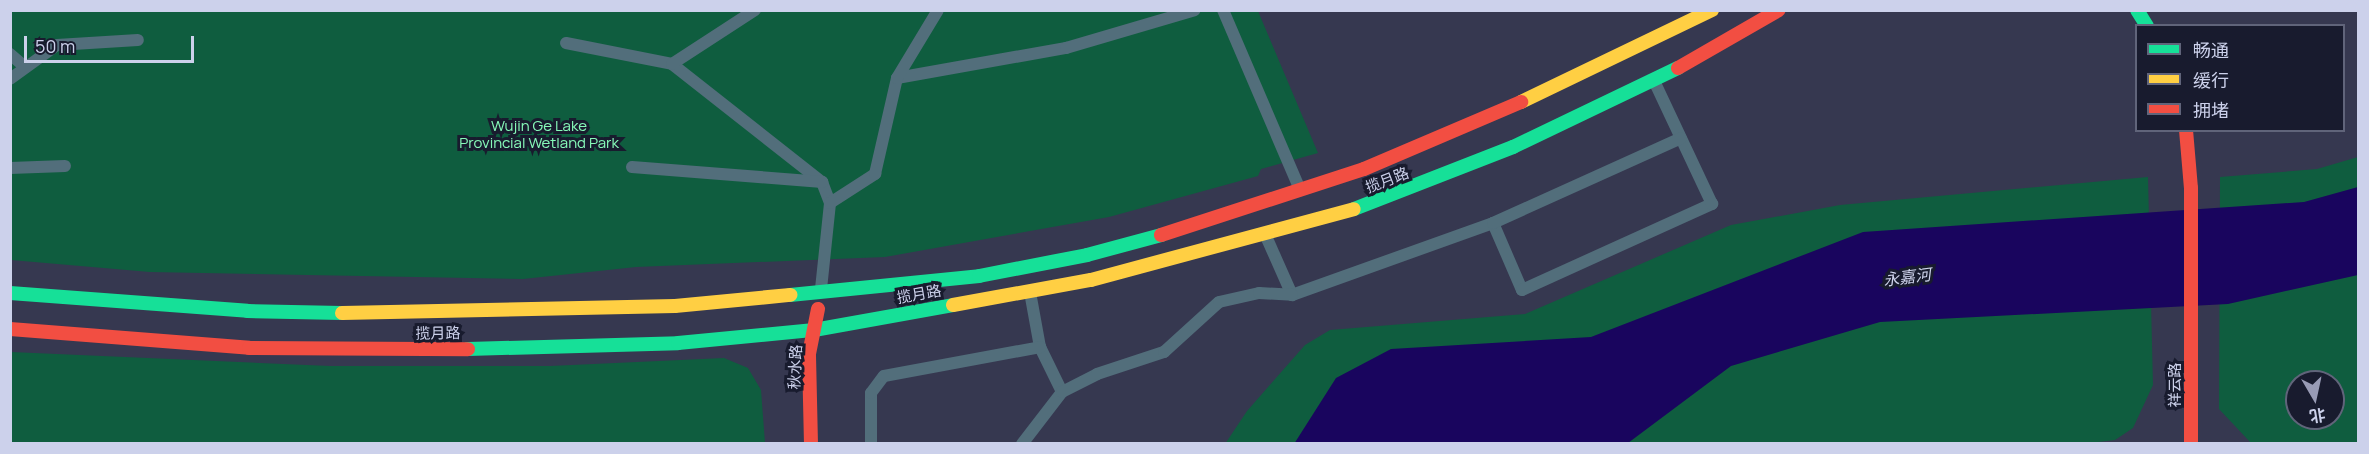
<!DOCTYPE html>
<html>
<head>
<meta charset="utf-8">
<style>
  body { margin:0 }
  #map { position:relative; width:2369px; height:454px; overflow:hidden; background:#363850; font-family:Manrope,"Noto Sans SC",sans-serif }
  div>[style] { position:absolute }
  .green>* { inset:0; background:#0f5d3f }
  .water>* { inset:0; background:#19055e }
  .lane>* { height:12px; margin:-6px; padding:0 6px; transform-origin:6px; border-radius:6px; background:#526e7b }
  .fast>* { height:14px; margin:-7px; padding:0 7px; transform-origin:7px; border-radius:7px; background:#16e098 }
  .slow>* { height:14px; margin:-7px; padding:0 7px; transform-origin:7px; border-radius:7px; background:#ffcf43 }
  .jam>* { height:14px; margin:-7px; padding:0 7px; transform-origin:7px; border-radius:7px; background:#f24e42 }
  span { translate:-50% -50%; white-space:nowrap; text-align:center; line-height:1.15; -webkit-text-stroke:6px #181b2e; paint-order:stroke }
  .park-label { font-size:15px; color:#87fab9 }
  .street-label { font-size:15px; color:#ccd1eb }
  .water-label { font-size:16px; color:#cfd4ed; font-style:italic }
  .frame { position:absolute; inset:0; border:12px solid #ccd1eb; pointer-events:none }
  .legend { position:absolute; left:2135px; top:24px; width:210px; height:108px; box-sizing:border-box; background:#181b2e; border:2px solid #60647a; margin:0; padding:8px 10px; list-style:none; font-size:18px; color:#ccd1eb }
  .legend li { display:flex; align-items:center; gap:12px; height:30px }
  .legend b { width:30px; border:2px solid #60647a }
  .north { position:absolute; left:2285px; top:370px; width:60px; height:60px; box-sizing:border-box; background:#181b2e; border:2px solid #60647a; border-radius:50%; rotate:171deg; font-size:16px; font-weight:700; line-height:24px; text-align:center; color:#ccd1eb }
  .north::after { content:''; display:block; margin:auto; width:21px; height:27px; background:#989bb5; clip-path:polygon(50% 0,100% 100%,50% 72%,0 100%) }
  .scale { position:absolute; left:24px; top:36px; width:170px; height:27px; box-sizing:border-box; border:3px solid #ccd1eb; border-top:0; padding-left:8px; font-size:18px; line-height:21px; white-space:nowrap; color:#ccd1eb; -webkit-text-stroke:4px #181b2e; paint-order:stroke }
</style>
</head>
<body>
<div id="map">
  <div class="green">
    <i style="clip-path:polygon(10px 11px,1258px 11px,1318px 153px,1261px 169px,1258px 176px,1109px 217px,885px 257px,636px 267px,523px 279px,150px 272px,11px 260px)"></i>
    <i style="clip-path:polygon(evenodd,2358px 157px,2358px 443px,2251px 443px,2219px 409px,2220px 177px,2317px 169px,2358px 157px,2297px 382px,2333px 382px,2333px 418px,2297px 418px,2297px 382px)"></i>
    <i style="clip-path:polygon(2148px 177px,2153px 385px,2133px 428px,2115px 440px,2081px 444px,1225px 444px,1247px 411px,1305px 345px,1330px 330px,1525px 314px,1731px 225px,1840px 205px)"></i>
    <i style="clip-path:polygon(11px 352px,330px 366px,550px 366px,724px 358px,748px 368px,761px 390px,765px 443px,11px 444px)"></i>
  </div>
  <div class="water">
    <i style="clip-path:polygon(2358px 187px,2358px 275px,2228px 304px,1880px 322px,1731px 366px,1628px 443px,1294px 444px,1336px 378px,1391px 349px,1591px 337px,1863px 232px,2304px 202px)"></i>
  </div>
  <div class="lane">
    <i style="left:1223px;top:10px;width:196px;rotate:66.8deg"></i>
    <i style="left:566px;top:43px;width:108px;rotate:11.2deg"></i>
    <i style="left:672px;top:64px;width:191px;rotate:38.2deg"></i>
    <i style="left:822px;top:182px;width:22px;rotate:69deg"></i>
    <i style="left:10px;top:54px;width:20px;rotate:41deg"></i>
    <i style="left:672px;top:64px;width:99px;rotate:-33deg"></i>
    <i style="left:897px;top:78px;width:172px;rotate:-10.1deg"></i>
    <i style="left:1066px;top:48px;width:134px;rotate:-16.4deg"></i>
    <i style="left:10px;top:79px;width:58px;rotate:-35.9deg"></i>
    <i style="left:57px;top:45px;width:81px;rotate:-3.5deg"></i>
    <i style="left:632px;top:167px;width:191px;rotate:4.5deg"></i>
    <i style="left:10px;top:168px;width:55px;rotate:-2.1deg"></i>
    <i style="left:1493px;top:223px;width:73px;rotate:66.6deg"></i>
    <i style="left:1522px;top:290px;width:209px;rotate:-24.4deg"></i>
    <i style="left:1712px;top:204px;width:134px;rotate:-115.2deg"></i>
    <i style="left:1265px;top:234px;width:67px;rotate:66.1deg"></i>
    <i style="left:1292px;top:295px;width:214px;rotate:-19.7deg"></i>
    <i style="left:1493px;top:223px;width:206px;rotate:-24.3deg"></i>
    <i style="left:821px;top:289px;width:86px;rotate:-84deg"></i>
    <i style="left:830px;top:203px;width:54px;rotate:-32.8deg"></i>
    <i style="left:875px;top:174px;width:98px;rotate:-77.1deg"></i>
    <i style="left:897px;top:78px;width:79px;rotate:-58.9deg"></i>
    <i style="left:1030px;top:292px;width:56px;rotate:79.7deg"></i>
    <i style="left:1040px;top:347px;width:50px;rotate:63.9deg"></i>
    <i style="left:871px;top:444px;width:51px;rotate:-90deg"></i>
    <i style="left:871px;top:393px;width:21px;rotate:-53deg"></i>
    <i style="left:884px;top:376px;width:159px;rotate:-10.5deg"></i>
    <i style="left:1022px;top:444px;width:66px;rotate:-52.4deg"></i>
    <i style="left:1062px;top:392px;width:39px;rotate:-27deg"></i>
    <i style="left:1097px;top:374px;width:71px;rotate:-18.2deg"></i>
    <i style="left:1164px;top:352px;width:74px;rotate:-42.3deg"></i>
    <i style="left:1219px;top:302px;width:41px;rotate:-12.7deg"></i>
    <i style="left:1259px;top:293px;width:33px;rotate:3deg"></i>
  </div>
  <div class="fast">
    <i style="left:2137px;top:10px;width:19px;rotate:58deg"></i>
    <i style="left:1354px;top:209px;width:171px;rotate:-21.3deg"></i>
    <i style="left:1513px;top:147px;width:183px;rotate:-25.6deg"></i>
    <i style="left:10px;top:293px;width:238px;rotate:4.3deg"></i>
    <i style="left:247px;top:311px;width:95px;rotate:1.2deg"></i>
    <i style="left:790px;top:295px;width:190px;rotate:-5.7deg"></i>
    <i style="left:979px;top:276px;width:110px;rotate:-11deg"></i>
    <i style="left:1087px;top:255px;width:77px;rotate:-15.1deg"></i>
    <i style="left:468px;top:349px;width:210px;rotate:-1.6deg"></i>
    <i style="left:678px;top:343px;width:137px;rotate:-5.5deg"></i>
    <i style="left:814px;top:330px;width:141px;rotate:-10.2deg"></i>
  </div>
  <div class="slow">
    <i style="left:1521px;top:102px;width:212px;rotate:-25.7deg"></i>
    <i style="left:953px;top:305px;width:140px;rotate:-10.3deg"></i>
    <i style="left:1091px;top:280px;width:272px;rotate:-15.1deg"></i>
    <i style="left:342px;top:313px;width:333px;rotate:-1.2deg"></i>
    <i style="left:675px;top:306px;width:116px;rotate:-5.5deg"></i>
  </div>
  <div class="jam">
    <i style="left:1678px;top:68px;width:116px;rotate:-29.9deg"></i>
    <i style="left:2186px;top:130px;width:58px;rotate:85.1deg"></i>
    <i style="left:2191px;top:188px;width:256px;rotate:90deg"></i>
    <i style="left:1161px;top:235px;width:213px;rotate:-18deg"></i>
    <i style="left:1364px;top:169px;width:171px;rotate:-23.1deg"></i>
    <i style="left:10px;top:329px;width:240px;rotate:4.5deg"></i>
    <i style="left:249px;top:348px;width:219px;rotate:0.3deg"></i>
    <i style="left:811px;top:444px;width:90px;rotate:-91.3deg"></i>
    <i style="left:809px;top:354px;width:46px;rotate:-78.7deg"></i>
  </div>
  <div class="park-label">
    <span style="left:539px;top:134px">Wujin Ge Lake<br>Provincial Wetland Park</span>
  </div>
  <div class="street-label">
    <span style="left:1387px;top:180px;rotate:-21deg">揽月路</span>
    <span style="left:919px;top:294px;rotate:-10deg">揽月路</span>
    <span style="left:438px;top:333px;rotate:-1deg">揽月路</span>
    <span style="left:795px;top:367px;rotate:-87deg">秋水路</span>
    <span style="left:2175px;top:385px;rotate:-90deg">祥云路</span>
  </div>
  <div class="water-label">
    <span style="left:1907px;top:277px;rotate:-7deg">永嘉河</span>
  </div>
  <div class="frame"></div>
  <ul class="legend">
  <li><b style="height:8px;background:#16e098"></b>畅通</li>
  <li><b style="height:8px;background:#ffcf43"></b>缓行</li>
  <li><b style="height:8px;background:#f24e42"></b>拥堵</li>
  </ul>
  <div class="north">北</div>
  <div class="scale">50 m</div>
</div>
</body>
</html>
